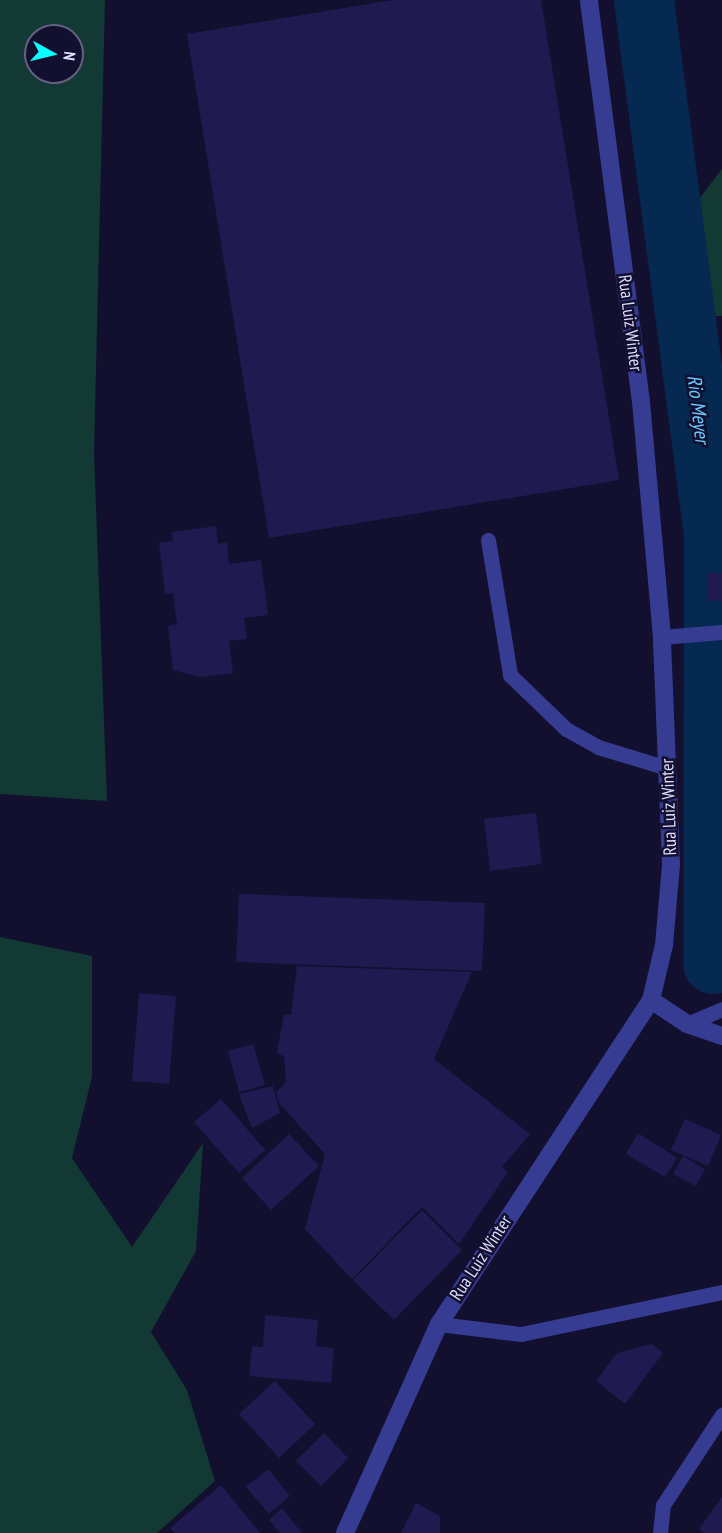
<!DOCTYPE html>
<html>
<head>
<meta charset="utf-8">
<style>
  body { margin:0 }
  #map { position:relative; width:722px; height:1533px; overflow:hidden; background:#120f2f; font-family:"PT Sans Narrow",sans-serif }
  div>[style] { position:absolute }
  .green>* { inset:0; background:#123934 }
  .river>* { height:60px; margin:-30px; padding:0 30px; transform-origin:30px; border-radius:30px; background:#062951 }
  .building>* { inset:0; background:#201a51 }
  .lane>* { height:15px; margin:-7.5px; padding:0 7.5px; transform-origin:7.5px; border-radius:7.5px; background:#363c92 }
  .street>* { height:18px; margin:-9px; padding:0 9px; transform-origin:9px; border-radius:9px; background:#363c92 }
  span { translate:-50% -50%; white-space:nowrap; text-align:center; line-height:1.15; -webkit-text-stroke:5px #120f2f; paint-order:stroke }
  .street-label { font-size:18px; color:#deddff }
  .water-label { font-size:20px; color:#6bc9ff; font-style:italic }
  .north { position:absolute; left:24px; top:24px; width:60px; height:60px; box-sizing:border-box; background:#120f2f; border:2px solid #646182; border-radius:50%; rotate:98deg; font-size:16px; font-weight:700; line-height:24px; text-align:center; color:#deddff }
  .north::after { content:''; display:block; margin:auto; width:21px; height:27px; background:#09feff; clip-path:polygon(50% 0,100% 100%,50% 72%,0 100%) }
</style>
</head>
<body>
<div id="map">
  <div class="green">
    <i style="clip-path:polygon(evenodd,0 0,105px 0,94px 452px,107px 801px,0 794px,0 0,36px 36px,72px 36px,72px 72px,36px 72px,36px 36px)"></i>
    <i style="clip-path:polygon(722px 169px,722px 316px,705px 316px,682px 221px)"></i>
    <i style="clip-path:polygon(0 937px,92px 956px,92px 1077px,72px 1158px,132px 1247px,203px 1143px,196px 1251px,151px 1332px,187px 1390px,215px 1481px,157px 1533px,0 1533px)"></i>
  </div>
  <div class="river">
    <i style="left:644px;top:0;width:540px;rotate:82.55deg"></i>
    <i style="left:714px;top:535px;width:429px;rotate:90.1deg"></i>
  </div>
  <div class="building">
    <i style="clip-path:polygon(393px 0,541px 0,619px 480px,269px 538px,187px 34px)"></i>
    <i style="clip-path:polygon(216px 526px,218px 544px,227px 542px,229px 564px,261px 560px,268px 615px,244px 618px,247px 639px,229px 641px,233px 673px,200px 677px,173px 670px,168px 626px,177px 624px,173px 593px,165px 594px,159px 543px,173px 541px,172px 532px)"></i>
    <i style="clip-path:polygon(708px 573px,722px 573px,722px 601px,708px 601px)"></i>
    <i style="clip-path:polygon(536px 813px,542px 864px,490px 871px,484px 819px)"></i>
    <i style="clip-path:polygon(239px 894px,485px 903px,482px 971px,236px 962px)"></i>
    <i style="clip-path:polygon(297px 966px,472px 972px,434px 1059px,530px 1134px,502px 1167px,508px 1172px,459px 1244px,422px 1207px,352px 1279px,305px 1229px,325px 1154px,279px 1103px,276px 1092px,286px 1082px,284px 1057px,277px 1052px,284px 1014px,291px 1015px)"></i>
    <i style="clip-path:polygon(139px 993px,176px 996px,169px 1084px,132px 1081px)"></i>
    <i style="clip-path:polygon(253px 1044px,265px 1085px,239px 1092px,228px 1051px)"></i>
    <i style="clip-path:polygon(273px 1086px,280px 1113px,252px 1128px,239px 1094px)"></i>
    <i style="clip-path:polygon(221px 1099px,265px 1150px,239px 1173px,194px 1122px)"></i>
    <i style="clip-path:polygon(685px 1119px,721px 1135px,708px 1166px,671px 1150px)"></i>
    <i style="clip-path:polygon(638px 1133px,677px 1158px,665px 1177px,626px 1154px)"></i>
    <i style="clip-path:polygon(289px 1134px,319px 1166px,271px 1210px,242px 1178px)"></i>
    <i style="clip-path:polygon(683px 1156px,705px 1169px,696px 1186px,673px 1174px)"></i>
    <i style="clip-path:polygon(422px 1210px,462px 1250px,394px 1320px,353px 1280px)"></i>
    <i style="clip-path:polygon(265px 1315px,318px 1320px,316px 1346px,334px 1348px,331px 1383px,249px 1376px,252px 1346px,263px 1347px)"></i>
    <i style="clip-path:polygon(652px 1344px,663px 1353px,625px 1404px,596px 1381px,617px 1353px)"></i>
    <i style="clip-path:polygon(275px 1381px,315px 1424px,279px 1458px,239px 1414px)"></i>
    <i style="clip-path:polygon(324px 1433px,348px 1458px,321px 1486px,296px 1461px)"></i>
    <i style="clip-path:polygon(268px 1469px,290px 1496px,269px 1514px,246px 1487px)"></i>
    <i style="clip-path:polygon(221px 1485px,260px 1533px,175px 1533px,170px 1528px)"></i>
    <i style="clip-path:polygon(722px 1497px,722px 1533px,704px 1533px,699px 1529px)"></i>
    <i style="clip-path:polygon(416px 1503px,440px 1516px,440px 1533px,401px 1533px)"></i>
    <i style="clip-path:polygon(282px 1508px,302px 1533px,280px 1533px,269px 1520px)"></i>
  </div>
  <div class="lane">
    <i style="left:488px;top:540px;width:137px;rotate:80.7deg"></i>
    <i style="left:510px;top:675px;width:78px;rotate:44deg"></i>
    <i style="left:566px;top:729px;width:37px;rotate:29deg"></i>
    <i style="left:598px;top:747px;width:72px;rotate:16.9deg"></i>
    <i style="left:662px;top:637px;width:60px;rotate:-4.8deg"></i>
    <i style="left:687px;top:1024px;width:38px;rotate:-23deg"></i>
    <i style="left:439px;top:1324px;width:83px;rotate:7deg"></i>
    <i style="left:521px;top:1334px;width:205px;rotate:-11.8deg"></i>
    <i style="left:660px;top:1533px;width:28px;rotate:-84deg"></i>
    <i style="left:663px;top:1505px;width:108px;rotate:-56.8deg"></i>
  </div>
  <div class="street">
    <i style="left:651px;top:1000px;width:43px;rotate:33.7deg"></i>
    <i style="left:687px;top:1024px;width:37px;rotate:19deg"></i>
    <i style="left:345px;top:1533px;width:229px;rotate:-65.8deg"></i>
    <i style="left:439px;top:1324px;width:387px;rotate:-56.8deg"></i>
    <i style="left:651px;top:1000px;width:57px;rotate:-76.7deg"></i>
    <i style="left:664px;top:945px;width:80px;rotate:-85deg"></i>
    <i style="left:671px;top:865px;width:228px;rotate:-92.3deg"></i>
    <i style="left:662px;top:637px;width:236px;rotate:-95.1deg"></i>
    <i style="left:641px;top:402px;width:405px;rotate:-97.4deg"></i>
  </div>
  <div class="street-label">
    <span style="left:630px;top:323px;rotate:83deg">Rua Luiz Winter</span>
    <span style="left:669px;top:807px;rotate:-92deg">Rua Luiz Winter</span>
    <span style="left:481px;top:1258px;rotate:-57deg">Rua Luiz Winter</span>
  </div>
  <div class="water-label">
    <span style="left:698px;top:409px;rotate:83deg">Rio Meyer</span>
  </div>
  <div class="north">N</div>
</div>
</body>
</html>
